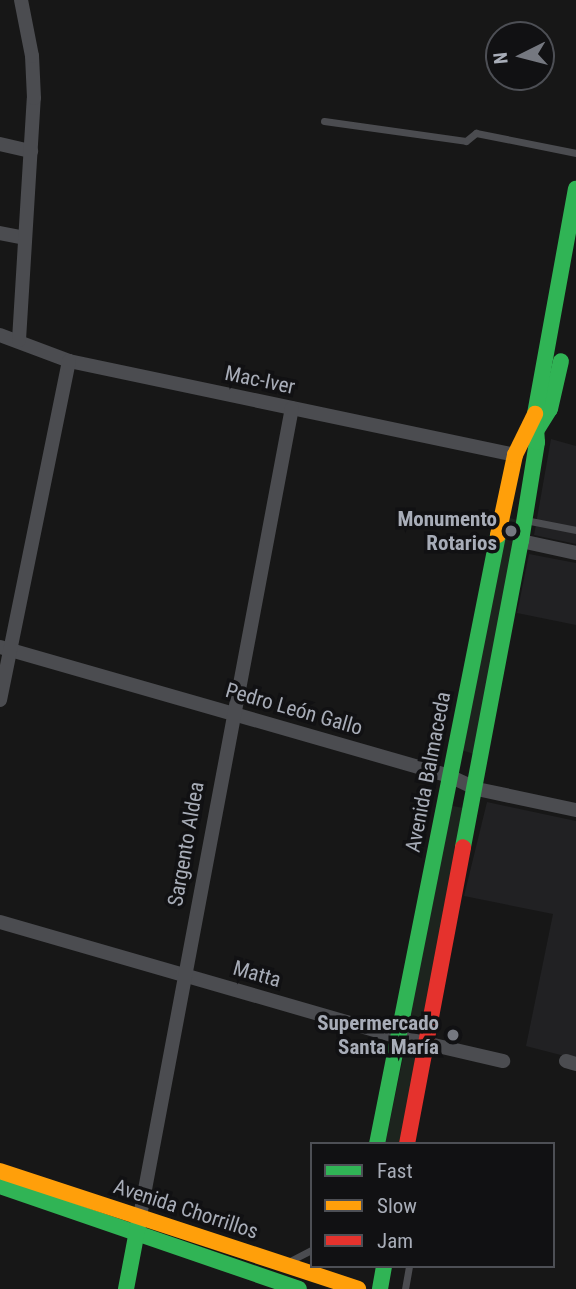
<!DOCTYPE html>
<html>
<head>
<meta charset="utf-8">
<style>
  body { margin:0 }
  #map { position:relative; width:576px; height:1289px; overflow:hidden; background:#171717; font-family:"Roboto Condensed",sans-serif }
  div>[style] { position:absolute }
  .built>* { inset:0; background:#212123 }
  .green>* { inset:0; background:#1d241e }
  .lane>* { height:7px; margin:-3.5px; padding:0 3.5px; transform-origin:3.5px; border-radius:3.5px; background:#4b4c50 }
  .street>* { height:14px; margin:-7px; padding:0 7px; transform-origin:7px; border-radius:7px; background:#4b4c50 }
  .fast>* { height:16px; margin:-8px; padding:0 8px; transform-origin:8px; border-radius:8px; background:#30b455 }
  .slow>* { height:16px; margin:-8px; padding:0 8px; transform-origin:8px; border-radius:8px; background:#ff9f0a }
  .jam>* { height:16px; margin:-8px; padding:0 8px; transform-origin:8px; border-radius:8px; background:#e5322d }
  .dots>* { width:19px; height:19px; translate:-50% -50%; box-sizing:border-box; border:4px solid #111113; border-radius:50% }
  span { translate:-50% -50%; white-space:nowrap; text-align:center; line-height:1.15; -webkit-text-stroke:7px #111113; paint-order:stroke }
  .street-label { font-size:21px; color:#a8adb8 }
  .poi-label { font-size:21px; color:#a8adb8; font-weight:700 }
  .right { translate:-100% -50%; text-align:right }
  .legend { position:absolute; left:310px; top:1142px; width:245px; height:126px; box-sizing:border-box; background:#111113; border:2px solid #4d4f55; margin:0; padding:9px 12px; list-style:none; font-size:21px; color:#a8adb8 }
  .legend li { display:flex; align-items:center; gap:14px; height:35px }
  .legend b { width:35px; border:2px solid #4d4f55 }
  .north { position:absolute; left:485px; top:21px; width:70px; height:70px; box-sizing:border-box; background:#111113; border:2px solid #4d4f55; border-radius:50%; rotate:264deg; font-size:19px; font-weight:700; line-height:28px; text-align:center; color:#a8adb8 }
  .north::after { content:''; display:block; margin:auto; width:24px; height:32px; background:#757880; clip-path:polygon(50% 0,100% 100%,50% 72%,0 100%) }
</style>
</head>
<body>
<div id="map">
  <div class="built">
    <i style="clip-path:polygon(551px 439px,576px 446px,576px 544px,534px 535px)"></i>
    <i style="clip-path:polygon(529px 554px,576px 563px,576px 625px,517px 613px)"></i>
    <i style="clip-path:polygon(487px 802px,576px 821px,576px 1059px,526px 1046px,553px 914px,464px 896px)"></i>
  </div>
  <div class="green">
    <i style="clip-path:polygon(506px 517px,521px 521px,477px 755px,458px 749px)"></i>
    <i style="clip-path:polygon(447px 805px,464px 808px,423px 1029px,407px 1027px)"></i>
    <i style="clip-path:polygon(404px 1053px,419px 1056px,402px 1144px,385px 1144px)"></i>
  </div>
  <div class="lane">
    <i style="left:324px;top:121px;width:143px;rotate:8deg"></i>
    <i style="left:466px;top:141px;width:13px;rotate:-39deg"></i>
    <i style="left:476px;top:133px;width:102px;rotate:11.3deg"></i>
    <i style="left:525px;top:520px;width:52px;rotate:11.1deg"></i>
    <i style="left:288px;top:1262px;width:27px;rotate:-27deg"></i>
    <i style="left:405px;top:1289px;width:23px;rotate:-80deg"></i>
  </div>
  <div class="street">
    <i style="left:0;top:144px;width:32px;rotate:13deg"></i>
    <i style="left:0;top:233px;width:25px;rotate:11deg"></i>
    <i style="left:0;top:335px;width:74px;rotate:20.6deg"></i>
    <i style="left:69px;top:361px;width:456px;rotate:11.9deg"></i>
    <i style="left:19px;top:340px;width:242px;rotate:-86.5deg"></i>
    <i style="left:34px;top:98px;width:42px;rotate:-92.7deg"></i>
    <i style="left:32px;top:56px;width:57px;rotate:-101.1deg"></i>
    <i style="left:521px;top:541px;width:56px;rotate:12.3deg"></i>
    <i style="left:0;top:647px;width:465px;rotate:16deg"></i>
    <i style="left:447px;top:775px;width:33px;rotate:25deg"></i>
    <i style="left:477px;top:789px;width:101px;rotate:12deg"></i>
    <i style="left:0;top:700px;width:346px;rotate:-78.5deg"></i>
    <i style="left:0;top:922px;width:415px;rotate:16.1deg"></i>
    <i style="left:399px;top:1037px;width:107px;rotate:13deg"></i>
    <i style="left:566px;top:1061px;width:10px;rotate:17deg"></i>
    <i style="left:140px;top:1216px;width:822px;rotate:-79.35deg"></i>
  </div>
  <div class="fast">
    <i style="left:536px;top:431px;width:26px;rotate:-58deg"></i>
    <i style="left:550px;top:409px;width:49px;rotate:-77.1deg"></i>
    <i style="left:463px;top:847px;width:311px;rotate:-79.3deg"></i>
    <i style="left:521px;top:541px;width:100px;rotate:-80.8deg"></i>
    <i style="left:537px;top:442px;width:28px;rotate:-94deg"></i>
    <i style="left:535px;top:414px;width:229px;rotate:-79.7deg"></i>
    <i style="left:377px;top:1144px;width:621px;rotate:-78.76deg"></i>
    <i style="left:0;top:1186px;width:316px;rotate:19deg"></i>
    <i style="left:126px;top:1289px;width:70px;rotate:-79.3deg"></i>
    <i style="left:380px;top:1289px;width:23px;rotate:-80deg"></i>
  </div>
  <div class="slow">
    <i style="left:498px;top:535px;width:82px;rotate:-78deg"></i>
    <i style="left:515px;top:455px;width:46px;rotate:-64deg"></i>
    <i style="left:0;top:1171px;width:377px;rotate:18.2deg"></i>
  </div>
  <div class="jam">
    <i style="left:407px;top:1144px;width:302px;rotate:-79.3deg"></i>
  </div>
  <div class="dots">
    <i style="left:511px;top:531px;background:#757880"></i>
    <i style="left:453px;top:1035px;background:#757880"></i>
  </div>
  <div class="street-label">
    <span style="left:260px;top:380px;rotate:12deg">Mac-Iver</span>
    <span style="left:294px;top:709px;rotate:16deg">Pedro León Gallo</span>
    <span style="left:428px;top:772px;rotate:-79deg">Avenida Balmaceda</span>
    <span style="left:186px;top:844px;rotate:-80deg">Sargento Aldea</span>
    <span style="left:257px;top:974px;rotate:16deg">Matta</span>
    <span style="left:186px;top:1209px;rotate:18deg">Avenida Chorrillos</span>
  </div>
  <div class="poi-label">
    <span class="right" style="left:497px;top:531px">Monumento<br>Rotarios</span>
    <span class="right" style="left:439px;top:1035px">Supermercado<br>Santa María</span>
  </div>
  <ul class="legend">
  <li><b style="height:9px;background:#30b455"></b>Fast</li>
  <li><b style="height:9px;background:#ff9f0a"></b>Slow</li>
  <li><b style="height:9px;background:#e5322d"></b>Jam</li>
  </ul>
  <div class="north">N</div>
</div>
</body>
</html>
